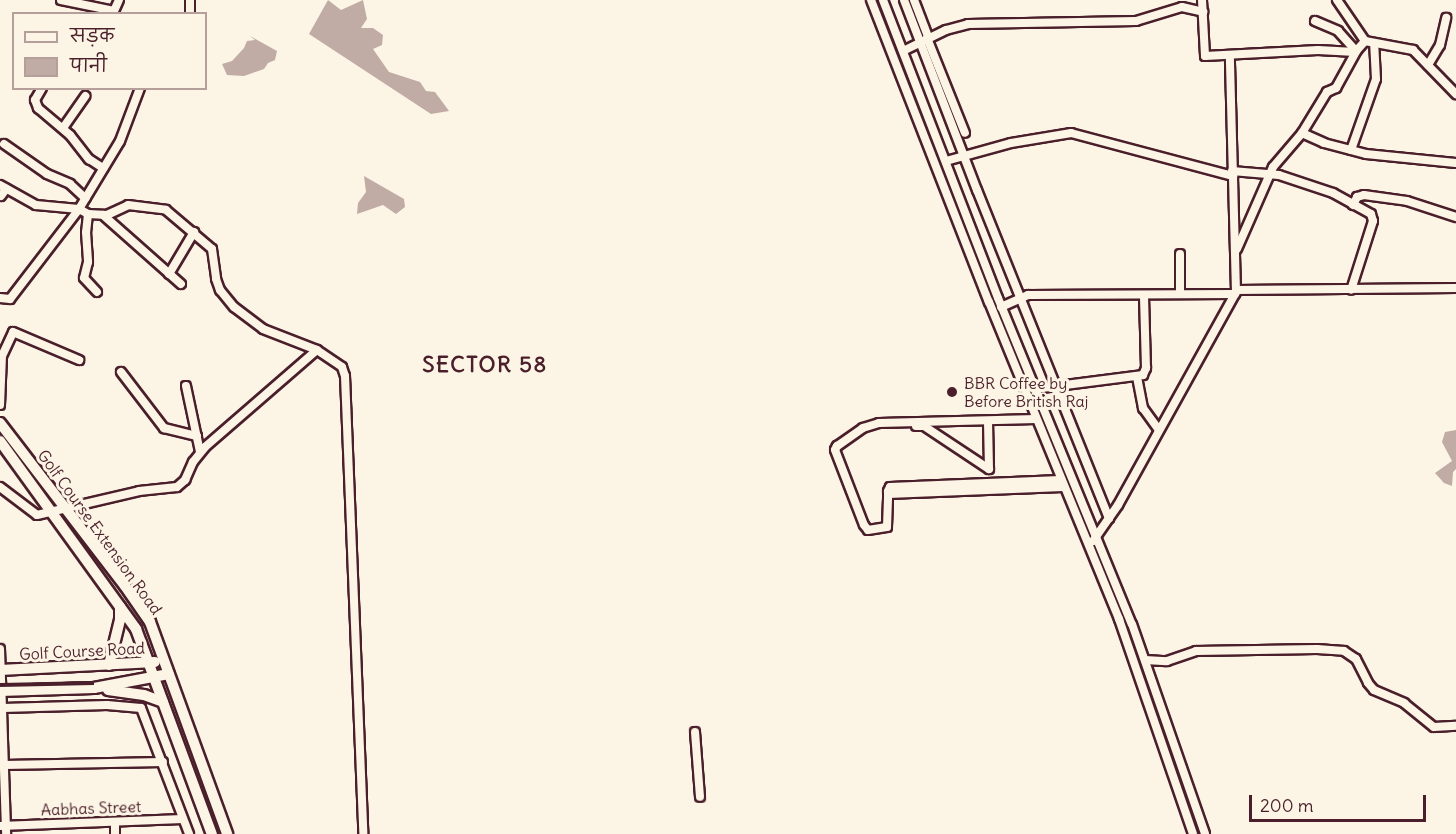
<!DOCTYPE html>
<html>
<head>
<meta charset="utf-8">
<style>
  body { margin:0 }
  #map { position:relative; width:1456px; height:834px; overflow:hidden; background:#fcf5e5; font-family:Delius,"Playpen Sans Deva",sans-serif }
  div>[style] { position:absolute }
  .water>* { inset:0; background:#c0aca5 }
  .roads { filter:drop-shadow(2px 0 #4a1f2b) drop-shadow(-2px 0 #4a1f2b) drop-shadow(0 2px #4a1f2b) drop-shadow(0 -2px #4a1f2b) }
  .minor>* { height:8px; margin:-4px; padding:0 4px; transform-origin:4px; border-radius:4px; background:#fcf5e5 }
  .major>* { height:10px; margin:-5px; padding:0 5px; transform-origin:5px; border-radius:5px; background:#fcf5e5 }
  .rail>* { height:4px; margin-top:-2px; transform-origin:0; background:repeating-linear-gradient(90deg,#fcf5e5 0 4.5px,#4a1f2b 0 9px); box-sizing:border-box; border-block:2px solid #4a1f2b }
  .dots>* { width:16px; height:16px; translate:-50% -50%; box-sizing:border-box; border:3px solid #fcf5e5; border-radius:50% }
  span { translate:-50% -50%; white-space:nowrap; text-align:center; line-height:1.15; -webkit-text-stroke:6px #fcf5e5; paint-order:stroke }
  .poi-label { font-size:16px; color:#4a1f2b }
  .left { translate:0 -50%; text-align:left }
  .street-label { font-size:16px; color:#4a1f2b }
  .district-label { font-size:22px; color:#4a1f2b; font-weight:700; letter-spacing:1.5px }
  .legend { position:absolute; left:12px; top:12px; width:195px; height:78px; box-sizing:border-box; background:#fcf5e5; border:2px solid #b59f9b; margin:0; padding:8px 10px; list-style:none; font-size:18px; color:#4a1f2b }
  .legend li { display:flex; align-items:center; gap:12px; height:30px }
  .legend b { width:30px; border:2px solid #b59f9b }
  .scale { position:absolute; left:1249px; top:795px; width:177px; height:27px; box-sizing:border-box; border:3px solid #4a1f2b; border-top:0; padding-left:8px; font-size:18px; line-height:21px; white-space:nowrap; color:#4a1f2b; -webkit-text-stroke:4px #fcf5e5; paint-order:stroke }
</style>
</head>
<body>
<div id="map">
  <div class="water">
    <i style="clip-path:polygon(328px 0,341px 10px,363px 0,367px 19px,361px 28px,373px 28px,383px 35px,382px 45px,373px 49px,389px 72px,420px 82px,426px 91px,435px 92px,449px 111px,431px 114px,309px 34px)"></i>
    <i style="clip-path:polygon(250px 36px,277px 51px,275px 60px,268px 63px,264px 69px,244px 76px,227px 75px,222px 64px,232px 61px,244px 48px,247px 41px,255px 40px)"></i>
    <i style="clip-path:polygon(364px 176px,404px 199px,405px 207px,396px 214px,383px 205px,357px 214px,358px 203px,366px 192px)"></i>
    <i style="clip-path:polygon(1456px 430px,1456px 469px,1453px 472px,1452px 486px,1444px 483px,1435px 473px,1452px 461px,1442px 442px,1445px 432px)"></i>
  </div>
  <div class="roads">
    <div class="minor">
      <i style="left:61px;top:0;width:54px;rotate:11.7deg"></i>
      <i style="left:114px;top:11px;width:12px;rotate:-66deg"></i>
      <i style="left:871px;top:0;width:324px;rotate:68.7deg"></i>
      <i style="left:989px;top:302px;width:343px;rotate:67.7deg"></i>
      <i style="left:1119px;top:619px;width:227px;rotate:71deg"></i>
      <i style="left:883px;top:0;width:319px;rotate:68.9deg"></i>
      <i style="left:998px;top:298px;width:352px;rotate:67.7deg"></i>
      <i style="left:1132px;top:624px;width:222px;rotate:70.8deg"></i>
      <i style="left:904px;top:0;width:204px;rotate:69deg"></i>
      <i style="left:977px;top:190px;width:354px;rotate:68.1deg"></i>
      <i style="left:914px;top:0;width:40px;rotate:69deg"></i>
      <i style="left:1202px;top:0;width:56px;rotate:86.9deg"></i>
      <i style="left:1205px;top:56px;width:113px;rotate:-3deg"></i>
      <i style="left:1318px;top:50px;width:37px;rotate:3deg"></i>
      <i style="left:1337px;top:0;width:50px;rotate:55.7deg"></i>
      <i style="left:1365px;top:41px;width:49px;rotate:10.6deg"></i>
      <i style="left:1413px;top:50px;width:62px;rotate:45.7deg"></i>
      <i style="left:190px;top:14px;width:14px;rotate:-90deg"></i>
      <i style="left:1315px;top:21px;width:25px;rotate:23deg"></i>
      <i style="left:1338px;top:31px;width:27px;rotate:48deg"></i>
      <i style="left:927px;top:38px;width:102px;rotate:68.2deg"></i>
      <i style="left:903px;top:51px;width:48px;rotate:-26deg"></i>
      <i style="left:946px;top:30px;width:23px;rotate:-15deg"></i>
      <i style="left:968px;top:24px;width:168px;rotate:-1deg"></i>
      <i style="left:1136px;top:21px;width:48px;rotate:-16.9deg"></i>
      <i style="left:1182px;top:7px;width:22px;rotate:13deg"></i>
      <i style="left:1428px;top:65px;width:23px;rotate:-59deg"></i>
      <i style="left:1440px;top:45px;width:28px;rotate:-77deg"></i>
      <i style="left:42px;top:88px;width:14px;rotate:120deg"></i>
      <i style="left:35px;top:100px;width:9px;rotate:69deg"></i>
      <i style="left:38px;top:108px;width:42px;rotate:40.2deg"></i>
      <i style="left:70px;top:135px;width:31px;rotate:52deg"></i>
      <i style="left:89px;top:159px;width:17px;rotate:33deg"></i>
      <i style="left:63px;top:128px;width:39px;rotate:-55deg"></i>
      <i style="left:1302px;top:133px;width:24px;rotate:24deg"></i>
      <i style="left:1324px;top:143px;width:43px;rotate:14.7deg"></i>
      <i style="left:1366px;top:154px;width:90px;rotate:5.7deg"></i>
      <i style="left:4px;top:144px;width:52px;rotate:34.9deg"></i>
      <i style="left:47px;top:174px;width:25px;rotate:23deg"></i>
      <i style="left:70px;top:184px;width:21px;rotate:43deg"></i>
      <i style="left:1351px;top:150px;width:75px;rotate:-70.6deg"></i>
      <i style="left:1376px;top:79px;width:34px;rotate:-93deg"></i>
      <i style="left:946px;top:161px;width:67px;rotate:-15.5deg"></i>
      <i style="left:1011px;top:143px;width:61px;rotate:-9.5deg"></i>
      <i style="left:1071px;top:133px;width:168px;rotate:14.9deg"></i>
      <i style="left:1232px;top:171px;width:47px;rotate:4.9deg"></i>
      <i style="left:1279px;top:175px;width:57px;rotate:18.4deg"></i>
      <i style="left:1333px;top:193px;width:43px;rotate:28.9deg"></i>
      <i style="left:1371px;top:214px;width:7px;rotate:74deg"></i>
      <i style="left:1373px;top:221px;width:72px;rotate:107.7deg"></i>
      <i style="left:0;top:185px;width:41px;rotate:29.1deg"></i>
      <i style="left:36px;top:205px;width:43px;rotate:5.3deg"></i>
      <i style="left:79px;top:209px;width:10px;rotate:29deg"></i>
      <i style="left:88px;top:214px;width:19px;rotate:3deg"></i>
      <i style="left:107px;top:215px;width:23px;rotate:-25deg"></i>
      <i style="left:128px;top:205px;width:38px;rotate:7deg"></i>
      <i style="left:166px;top:210px;width:60px;rotate:40.3deg"></i>
      <i style="left:212px;top:249px;width:30px;rotate:82deg"></i>
      <i style="left:216px;top:279px;width:12px;rotate:70deg"></i>
      <i style="left:220px;top:290px;width:22px;rotate:51deg"></i>
      <i style="left:234px;top:307px;width:36px;rotate:37deg"></i>
      <i style="left:263px;top:329px;width:58px;rotate:21.3deg"></i>
      <i style="left:317px;top:350px;width:30px;rotate:34deg"></i>
      <i style="left:342px;top:367px;width:9px;rotate:72deg"></i>
      <i style="left:345px;top:376px;width:458px;rotate:87.7deg"></i>
      <i style="left:1px;top:196px;width:9px;rotate:-54deg"></i>
      <i style="left:1353px;top:205px;width:9px;rotate:-63deg"></i>
      <i style="left:1357px;top:197px;width:7px;rotate:-16deg"></i>
      <i style="left:1364px;top:195px;width:43px;rotate:7.9deg"></i>
      <i style="left:1407px;top:201px;width:52px;rotate:18.1deg"></i>
      <i style="left:88px;top:214px;width:18px;rotate:96deg"></i>
      <i style="left:86px;top:232px;width:30px;rotate:86deg"></i>
      <i style="left:88px;top:262px;width:16px;rotate:104deg"></i>
      <i style="left:84px;top:278px;width:19px;rotate:47deg"></i>
      <i style="left:103px;top:215px;width:104px;rotate:41.5deg"></i>
      <i style="left:1237px;top:249px;width:90px;rotate:-66.3deg"></i>
      <i style="left:1273px;top:167px;width:45px;rotate:-49.5deg"></i>
      <i style="left:1302px;top:133px;width:48px;rotate:-58.6deg"></i>
      <i style="left:1327px;top:92px;width:10px;rotate:-24deg"></i>
      <i style="left:1336px;top:88px;width:43px;rotate:-61.1deg"></i>
      <i style="left:1357px;top:50px;width:12px;rotate:-48deg"></i>
      <i style="left:1180px;top:254px;width:40px;rotate:90deg"></i>
      <i style="left:169px;top:274px;width:49px;rotate:-59.2deg"></i>
      <i style="left:1236px;top:290px;width:220px;rotate:-0.5deg"></i>
      <i style="left:0;top:298px;width:10px;rotate:6deg"></i>
      <i style="left:10px;top:299px;width:113px;rotate:-52.5deg"></i>
      <i style="left:79px;top:209px;width:79px;rotate:-58.9deg"></i>
      <i style="left:120px;top:141px;width:57px;rotate:-69.3deg"></i>
      <i style="left:1001px;top:307px;width:30px;rotate:-24deg"></i>
      <i style="left:1028px;top:295px;width:207px;rotate:-0.3deg"></i>
      <i style="left:121px;top:372px;width:71px;rotate:52.5deg"></i>
      <i style="left:164px;top:428px;width:34px;rotate:14deg"></i>
      <i style="left:1137px;top:377px;width:32px;rotate:79deg"></i>
      <i style="left:1143px;top:408px;width:27px;rotate:54deg"></i>
      <i style="left:186px;top:386px;width:67px;rotate:78deg"></i>
      <i style="left:1034px;top:389px;width:110px;rotate:-7.3deg"></i>
      <i style="left:1143px;top:375px;width:8px;rotate:-67deg"></i>
      <i style="left:1146px;top:368px;width:73px;rotate:-91.6deg"></i>
      <i style="left:0;top:405px;width:49px;rotate:-87.7deg"></i>
      <i style="left:2px;top:356px;width:26px;rotate:-65deg"></i>
      <i style="left:13px;top:332px;width:72px;rotate:23deg"></i>
      <i style="left:1036px;top:419px;width:157px;rotate:178.5deg"></i>
      <i style="left:879px;top:423px;width:17px;rotate:163deg"></i>
      <i style="left:863px;top:428px;width:32px;rotate:145deg"></i>
      <i style="left:837px;top:446px;width:4px;rotate:117deg"></i>
      <i style="left:835px;top:450px;width:80px;rotate:68.9deg"></i>
      <i style="left:864px;top:525px;width:6px;rotate:51deg"></i>
      <i style="left:868px;top:530px;width:19px;rotate:-9deg"></i>
      <i style="left:887px;top:527px;width:36px;rotate:-88deg"></i>
      <i style="left:888px;top:491px;width:4px;rotate:-63deg"></i>
      <i style="left:890px;top:487px;width:170px;rotate:-2.4deg"></i>
      <i style="left:916px;top:426px;width:8px"></i>
      <i style="left:924px;top:426px;width:78px;rotate:33.5deg"></i>
      <i style="left:989px;top:469px;width:48px;rotate:-91.2deg"></i>
      <i style="left:0;top:487px;width:46px;rotate:37.1deg"></i>
      <i style="left:37px;top:515px;width:105px;rotate:-13.2deg"></i>
      <i style="left:139px;top:491px;width:38px;rotate:-6deg"></i>
      <i style="left:177px;top:487px;width:11px;rotate:-41deg"></i>
      <i style="left:185px;top:480px;width:20px;rotate:-66deg"></i>
      <i style="left:193px;top:462px;width:19px;rotate:-51deg"></i>
      <i style="left:205px;top:447px;width:148px;rotate:-40.9deg"></i>
      <i style="left:888px;top:494px;width:175px;rotate:-2.3deg"></i>
      <i style="left:1093px;top:541px;width:44px;rotate:-55.2deg"></i>
      <i style="left:1118px;top:505px;width:244px;rotate:-61deg"></i>
      <i style="left:1236px;top:292px;width:236px;rotate:-91.5deg"></i>
      <i style="left:0;top:649px;width:185px;rotate:88.1deg"></i>
      <i style="left:1145px;top:660px;width:22px;rotate:3deg"></i>
      <i style="left:1167px;top:661px;width:31px;rotate:-19deg"></i>
      <i style="left:1196px;top:651px;width:121px;rotate:-0.9deg"></i>
      <i style="left:1317px;top:649px;width:27px;rotate:4deg"></i>
      <i style="left:1344px;top:651px;width:14px;rotate:34deg"></i>
      <i style="left:1356px;top:659px;width:27px;rotate:63deg"></i>
      <i style="left:1368px;top:683px;width:9px;rotate:49deg"></i>
      <i style="left:1374px;top:690px;width:33px;rotate:23deg"></i>
      <i style="left:1404px;top:703px;width:38px;rotate:39deg"></i>
      <i style="left:1434px;top:727px;width:22px;rotate:-3deg"></i>
      <i style="left:3px;top:708px;width:104px;rotate:-1.7deg"></i>
      <i style="left:107px;top:705px;width:34px;rotate:5deg"></i>
      <i style="left:141px;top:708px;width:135px;rotate:69.1deg"></i>
      <i style="left:695px;top:732px;width:65px;rotate:85.6deg"></i>
      <i style="left:4px;top:765px;width:159px;rotate:-1.1deg"></i>
      <i style="left:115px;top:822px;width:12px;rotate:90deg"></i>
      <i style="left:0;top:826px;width:183px;rotate:-2.2deg"></i>
    </div>
    <div class="major">
      <i style="left:0;top:423px;width:205px;rotate:52.5deg"></i>
      <i style="left:125px;top:586px;width:44px;rotate:55.2deg"></i>
      <i style="left:150px;top:622px;width:226px;rotate:70deg"></i>
      <i style="left:0;top:441px;width:232px;rotate:54.1deg"></i>
      <i style="left:136px;top:629px;width:219px;rotate:69.7deg"></i>
      <i style="left:109px;top:665px;width:46px;rotate:-76.3deg"></i>
      <i style="left:120px;top:620px;width:13px;rotate:-90deg"></i>
      <i style="left:0;top:670px;width:155px;rotate:-3deg"></i>
      <i style="left:108px;top:690px;width:36px;rotate:8deg"></i>
      <i style="left:144px;top:695px;width:20px;rotate:20deg"></i>
      <i style="left:0;top:691px;width:94px;rotate:-1.8deg"></i>
      <i style="left:94px;top:688px;width:76px;rotate:-10.6deg"></i>
    </div>
  </div>
  <div class="rail">
    <i style="left:0;top:685px;width:94px;rotate:-1.2deg"></i>
  </div>
  <div class="dots">
    <i style="left:952px;top:392px;background:#4a1f2b"></i>
  </div>
  <div class="poi-label">
    <span class="left" style="left:964px;top:392px">BBR Coffee by<br>Before British Raj</span>
  </div>
  <div class="street-label">
    <span style="left:100px;top:532px;rotate:54deg">Golf Course Extension Road</span>
    <span style="left:82px;top:651px;rotate:-3deg">Golf Course Road</span>
    <span style="left:91px;top:808px;rotate:-2deg">Aabhas Street</span>
  </div>
  <div class="district-label">
    <span style="left:485px;top:365px">SECTOR 58</span>
  </div>
  <ul class="legend">
  <li><b style="height:8px;background:#fcf5e5"></b>सड़क</li>
  <li><b style="height:16px;background:#c0aca5"></b>पानी</li>
  </ul>
  <div class="scale">200 m</div>
</div>
</body>
</html>
